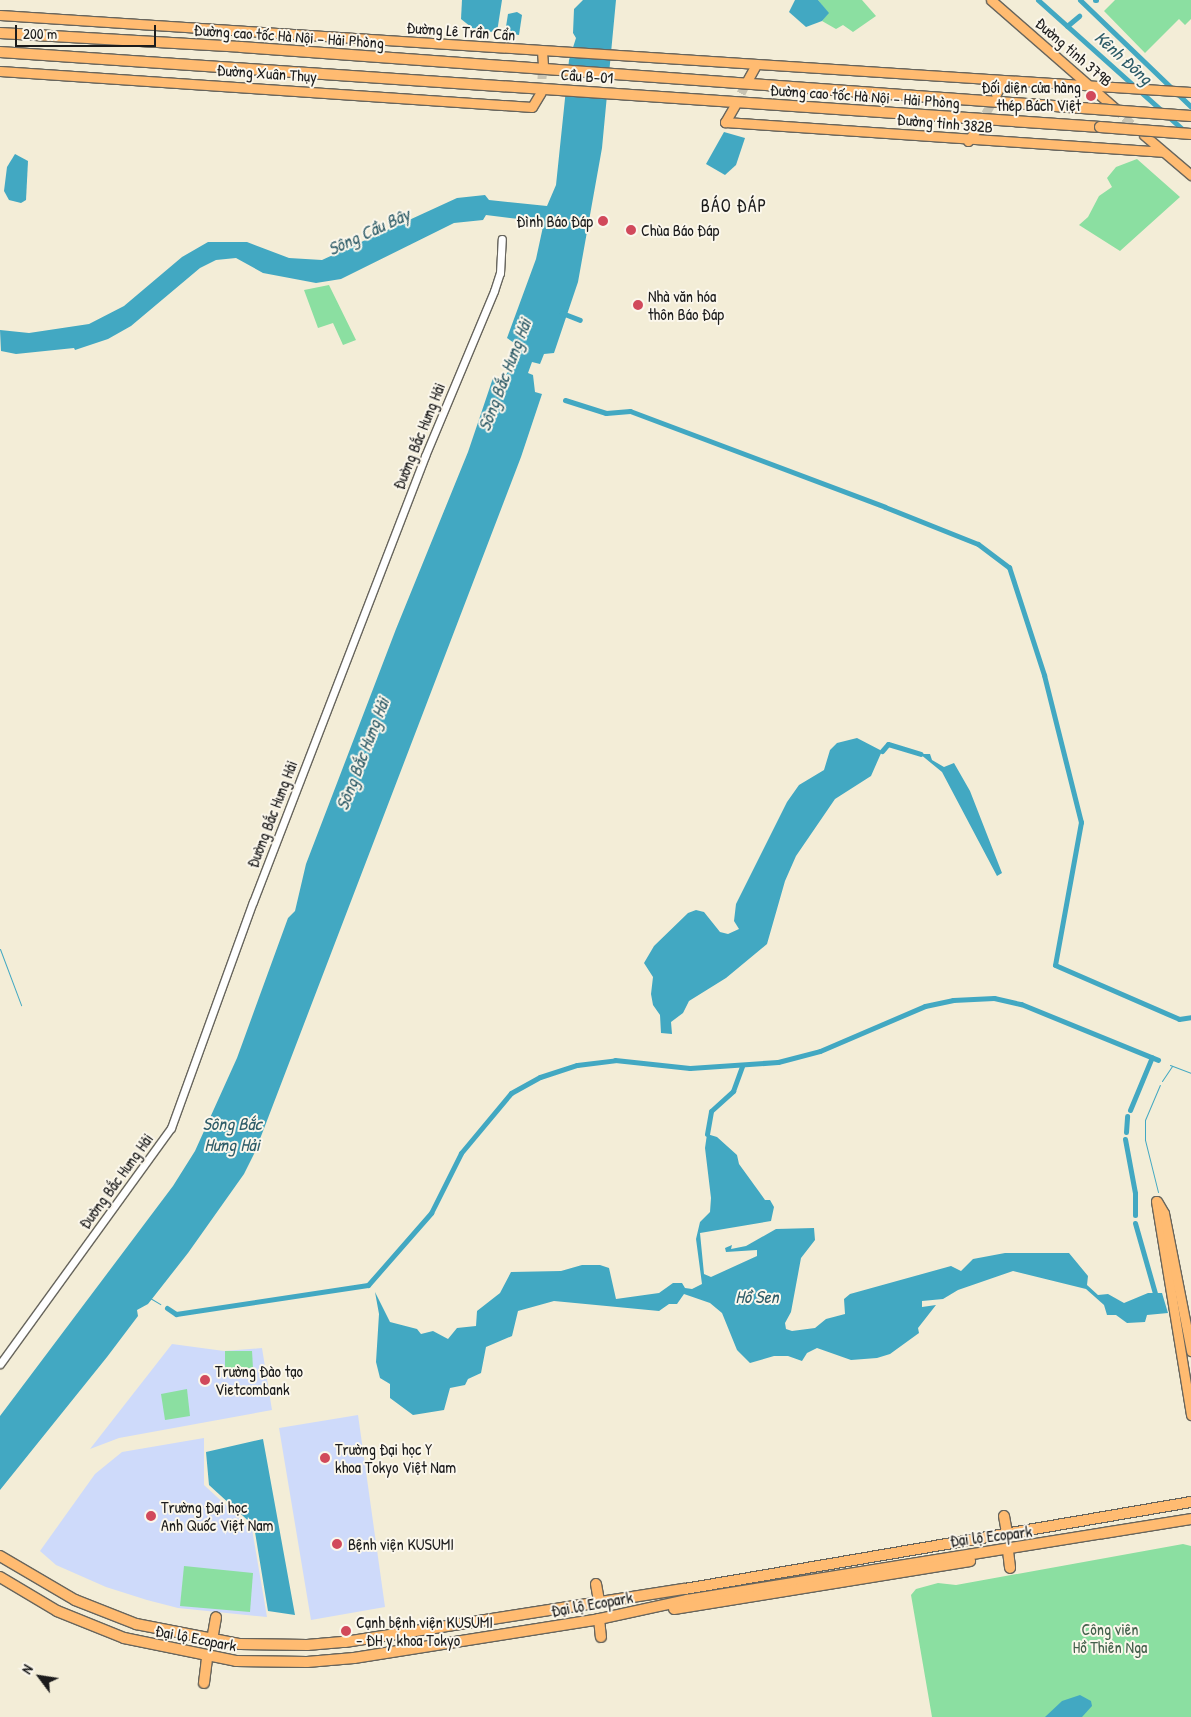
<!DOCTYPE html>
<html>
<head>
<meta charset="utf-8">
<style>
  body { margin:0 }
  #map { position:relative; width:1191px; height:1717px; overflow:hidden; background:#f3edd7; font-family:"Patrick Hand",sans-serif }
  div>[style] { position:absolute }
  .built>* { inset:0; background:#cedafa }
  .green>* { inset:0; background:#8bdfa1 }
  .water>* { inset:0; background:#42a8c2 }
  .pier>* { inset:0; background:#f3edd7 }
  .stream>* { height:1px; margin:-0.5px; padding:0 0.5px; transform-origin:0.5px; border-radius:0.5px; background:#42a8c2 }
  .canal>* { height:5px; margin:-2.5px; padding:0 2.5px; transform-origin:2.5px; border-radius:2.5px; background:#42a8c2 }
  .major-tunnel>* { height:9px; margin-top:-4.5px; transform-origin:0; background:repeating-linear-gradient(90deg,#c8c3b2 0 9px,transparent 0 13.5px) }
  .roads { filter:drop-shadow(1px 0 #67655d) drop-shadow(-1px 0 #67655d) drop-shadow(0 1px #67655d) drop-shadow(0 -1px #67655d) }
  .minor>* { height:7px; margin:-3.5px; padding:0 3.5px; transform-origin:3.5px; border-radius:3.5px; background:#fff }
  .major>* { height:9px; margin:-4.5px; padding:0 4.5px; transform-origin:4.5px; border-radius:4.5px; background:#ffbb71 }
  .highway>* { height:10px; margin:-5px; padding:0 5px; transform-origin:5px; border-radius:5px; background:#ffbb71 }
  .bridges { filter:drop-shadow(1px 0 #67655d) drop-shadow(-1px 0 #67655d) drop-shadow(0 1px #67655d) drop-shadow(0 -1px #67655d) }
  .highway-bridge>* { height:10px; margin:-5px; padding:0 5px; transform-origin:5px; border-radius:5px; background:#ffbb71 }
  .dots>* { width:14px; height:14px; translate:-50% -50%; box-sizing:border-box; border:2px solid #fbf7ec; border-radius:50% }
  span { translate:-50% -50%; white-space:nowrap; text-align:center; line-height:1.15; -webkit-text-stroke:4px #fbf7ec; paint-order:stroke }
  .street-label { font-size:16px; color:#1c1c1c }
  .poi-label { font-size:16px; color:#1c1c1c }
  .right { translate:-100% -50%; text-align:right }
  .left { translate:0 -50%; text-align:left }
  .park-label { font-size:16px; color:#43604b }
  .water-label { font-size:18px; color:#2d5b67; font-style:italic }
  .neighbourhood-label { font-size:18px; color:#1c1c1c; letter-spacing:1px }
  .north { position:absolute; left:15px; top:1652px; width:50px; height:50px; -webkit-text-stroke:4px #fbf7ec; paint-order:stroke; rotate:301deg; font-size:14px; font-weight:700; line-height:20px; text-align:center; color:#1c1c1c }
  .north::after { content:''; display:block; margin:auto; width:18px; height:22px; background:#1c1c1c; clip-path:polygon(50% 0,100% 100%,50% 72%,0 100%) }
  .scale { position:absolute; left:15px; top:25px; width:141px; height:22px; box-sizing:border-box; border:2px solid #1c1c1c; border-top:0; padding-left:6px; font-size:15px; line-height:18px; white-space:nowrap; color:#1c1c1c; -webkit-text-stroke:4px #fbf7ec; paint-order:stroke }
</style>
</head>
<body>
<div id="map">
  <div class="built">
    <i style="clip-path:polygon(172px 1344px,224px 1351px,262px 1348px,272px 1410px,119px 1438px,90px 1449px)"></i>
    <i style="clip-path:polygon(358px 1415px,385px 1607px,311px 1620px,279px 1428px)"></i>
    <i style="clip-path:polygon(204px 1438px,204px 1485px,252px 1529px,267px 1617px,178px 1608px,147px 1600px,106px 1587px,56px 1565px,40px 1551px,95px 1474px,122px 1452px)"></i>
  </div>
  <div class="green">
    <i style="clip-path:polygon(818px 0,862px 0,876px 16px,853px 32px,843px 25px,836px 29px,822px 21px,828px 13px)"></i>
    <i style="clip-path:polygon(1115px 0,1191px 0,1191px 19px,1185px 25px,1179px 19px,1145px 53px,1104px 11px)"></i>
    <i style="clip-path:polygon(1137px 159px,1180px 197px,1120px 251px,1079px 225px,1088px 217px,1099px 196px,1112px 187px,1107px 178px,1116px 167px)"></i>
    <i style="clip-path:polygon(329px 285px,356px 340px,343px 345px,333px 323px,318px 328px,304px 290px)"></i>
    <i style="clip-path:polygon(225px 1351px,252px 1351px,253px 1368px,225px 1368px)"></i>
    <i style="clip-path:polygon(187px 1389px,190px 1416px,165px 1420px,161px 1394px)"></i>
    <i style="clip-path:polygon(1183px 1544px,1191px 1546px,1191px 1717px,932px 1717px,911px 1595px,916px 1589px,938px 1583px,956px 1585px)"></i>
    <i style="clip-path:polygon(184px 1566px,253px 1573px,250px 1612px,180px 1606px)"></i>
  </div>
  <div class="water">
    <i style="clip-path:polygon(462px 0,502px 0,497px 32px,476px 31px,461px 19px)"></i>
    <i style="clip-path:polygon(583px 0,616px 0,602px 148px,578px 282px,554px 353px,544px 354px,540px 364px,532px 362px,528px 373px,533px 375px,535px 392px,542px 394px,521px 457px,255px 1152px,244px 1174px,188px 1253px,148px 1304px,137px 1310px,138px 1316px,107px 1357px,0 1490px,0 1416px,173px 1186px,195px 1151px,237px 1058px,288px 918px,295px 911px,306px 864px,396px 629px,468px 452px,493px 378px,501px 381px,511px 368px,515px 369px,518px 357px,515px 356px,517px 345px,507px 338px,536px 259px,544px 222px,486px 215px,483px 220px,454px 223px,341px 279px,316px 283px,263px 273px,236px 258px,216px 260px,200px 268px,131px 326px,108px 339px,75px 350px,74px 348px,16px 354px,1px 351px,0 330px,29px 333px,89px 324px,124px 306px,182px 257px,208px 242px,247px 242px,289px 258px,322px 260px,457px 198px,485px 195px,489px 200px,547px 206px,556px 185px,569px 60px,576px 38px,573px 33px,574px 9px)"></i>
    <i style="clip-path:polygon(795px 0,818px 0,829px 13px,822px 21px,806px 27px,789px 12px)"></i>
    <i style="clip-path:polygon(517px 12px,522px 15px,519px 35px,505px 33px,508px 14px)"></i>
    <i style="clip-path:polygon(724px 132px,745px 138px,736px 165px,725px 175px,706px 164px)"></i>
    <i style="clip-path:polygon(15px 154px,28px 161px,26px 200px,21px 203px,9px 200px,4px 191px,7px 167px)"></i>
    <i style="clip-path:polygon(857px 738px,882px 751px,871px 776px,835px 799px,796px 856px,785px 881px,767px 944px,726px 978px,689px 1001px,683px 1013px,671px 1022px,672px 1034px,661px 1033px,660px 1015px,653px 1005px,651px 994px,653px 977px,644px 963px,654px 946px,688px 913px,696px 910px,704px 912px,720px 932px,728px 934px,739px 929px,734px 921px,736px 904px,787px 802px,799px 785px,824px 770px,830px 750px,837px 743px)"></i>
    <i style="clip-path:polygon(920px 754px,930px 754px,932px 760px,944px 767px,954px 763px,970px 791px,1002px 873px,997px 876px,942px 772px)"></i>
    <i style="clip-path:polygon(707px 1134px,717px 1137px,737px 1155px,739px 1164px,765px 1200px,770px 1200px,774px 1207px,771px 1221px,700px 1233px,704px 1274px,711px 1277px,757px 1256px,757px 1250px,726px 1252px,725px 1248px,732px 1245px,731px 1249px,746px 1246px,776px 1229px,814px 1228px,815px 1240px,801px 1258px,791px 1312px,785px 1323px,786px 1329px,792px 1331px,815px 1328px,826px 1319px,845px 1314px,844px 1299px,850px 1294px,951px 1266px,961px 1271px,973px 1259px,1005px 1253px,1069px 1253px,1088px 1276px,1087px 1285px,1098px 1295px,1108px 1294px,1124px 1303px,1148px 1293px,1162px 1293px,1168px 1313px,1147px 1315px,1145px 1322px,1127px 1323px,1116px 1315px,1107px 1315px,1104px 1305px,1086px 1289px,1013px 1271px,958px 1290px,943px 1299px,922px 1301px,922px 1307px,936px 1305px,918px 1328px,919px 1333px,890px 1354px,877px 1358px,851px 1360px,817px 1348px,807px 1353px,802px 1361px,788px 1356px,774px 1356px,750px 1363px,737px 1350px,722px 1313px,710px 1303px,684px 1294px,677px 1304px,669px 1304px,659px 1311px,554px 1301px,518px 1311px,512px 1336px,486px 1347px,481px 1373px,468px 1379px,465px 1385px,450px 1388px,444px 1410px,413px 1415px,390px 1398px,390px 1384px,380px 1378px,376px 1362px,379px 1314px,375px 1292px,390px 1322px,417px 1329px,421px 1334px,433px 1331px,448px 1339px,457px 1328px,476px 1326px,477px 1311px,500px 1293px,511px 1272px,561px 1271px,582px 1265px,600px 1265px,609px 1268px,616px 1299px,659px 1293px,673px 1283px,682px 1283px,685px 1288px,692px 1289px,702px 1284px,696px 1239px,700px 1222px,710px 1212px,711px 1198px,705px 1148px)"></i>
    <i style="clip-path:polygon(263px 1439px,295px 1615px,268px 1611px,254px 1526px,209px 1485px,206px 1452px)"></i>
    <i style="clip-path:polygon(1080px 1695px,1091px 1701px,1092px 1706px,1082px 1717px,1045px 1717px,1062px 1701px)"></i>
  </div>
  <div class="pier">
    <i style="clip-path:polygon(565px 71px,611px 74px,609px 92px,563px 89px)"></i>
  </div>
  <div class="stream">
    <i style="left:0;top:949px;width:60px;rotate:69.4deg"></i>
    <i style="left:1170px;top:1065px;width:22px;rotate:21deg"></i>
    <i style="left:1162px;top:1081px;width:18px;rotate:-56deg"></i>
    <i style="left:1158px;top:1192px;width:54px;rotate:-104deg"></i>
    <i style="left:1145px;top:1140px;width:20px;rotate:-90deg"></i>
    <i style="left:1145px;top:1120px;width:38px;rotate:-67deg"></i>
    <i style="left:150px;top:1298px;width:12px;rotate:31deg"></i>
  </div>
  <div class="canal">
    <i style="left:1038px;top:0;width:200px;rotate:41.8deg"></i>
    <i style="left:1080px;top:0;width:154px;rotate:43.9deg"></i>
    <i style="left:1095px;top:0;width:1px"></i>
    <i style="left:1067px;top:26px;width:16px;rotate:-40deg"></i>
    <i style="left:562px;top:313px;width:19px;rotate:21deg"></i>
    <i style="left:565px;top:400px;width:43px;rotate:17.6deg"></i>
    <i style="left:606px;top:413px;width:24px;rotate:-5deg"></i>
    <i style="left:630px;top:411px;width:272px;rotate:20.6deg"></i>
    <i style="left:885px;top:507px;width:100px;rotate:21.7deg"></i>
    <i style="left:978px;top:544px;width:39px;rotate:37deg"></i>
    <i style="left:1009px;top:567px;width:114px;rotate:72deg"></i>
    <i style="left:1044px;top:675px;width:152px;rotate:75.9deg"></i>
    <i style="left:1081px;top:822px;width:145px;rotate:100.3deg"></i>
    <i style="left:1055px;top:965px;width:135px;rotate:23.5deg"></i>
    <i style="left:1179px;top:1019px;width:12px;rotate:-9deg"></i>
    <i style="left:882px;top:751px;width:9px;rotate:-49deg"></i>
    <i style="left:888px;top:744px;width:34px;rotate:17deg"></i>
    <i style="left:1130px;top:1110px;width:57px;rotate:-67.5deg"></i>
    <i style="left:1126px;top:1132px;width:16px;rotate:-86deg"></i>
    <i style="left:707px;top:1134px;width:23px;rotate:-80deg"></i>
    <i style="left:711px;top:1111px;width:30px;rotate:-42deg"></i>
    <i style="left:733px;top:1091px;width:27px;rotate:-70deg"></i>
    <i style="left:1125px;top:1139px;width:55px;rotate:79.5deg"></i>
    <i style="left:1135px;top:1193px;width:22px;rotate:90deg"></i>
    <i style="left:1135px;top:1223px;width:73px;rotate:74.1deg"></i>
    <i style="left:167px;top:1308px;width:11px;rotate:34deg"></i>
    <i style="left:176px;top:1314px;width:194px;rotate:-8.6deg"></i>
    <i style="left:368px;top:1285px;width:96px;rotate:-48.8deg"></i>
    <i style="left:431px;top:1213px;width:67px;rotate:-63.4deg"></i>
    <i style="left:461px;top:1153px;width:78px;rotate:-50.2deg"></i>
    <i style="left:511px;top:1093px;width:33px;rotate:-29deg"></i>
    <i style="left:540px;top:1077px;width:39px;rotate:-18deg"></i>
    <i style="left:577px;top:1065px;width:38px;rotate:-7deg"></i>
    <i style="left:615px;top:1060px;width:75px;rotate:6.1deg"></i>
    <i style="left:690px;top:1068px;width:88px;rotate:-3.9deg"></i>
    <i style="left:778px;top:1062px;width:43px;rotate:-14.7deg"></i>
    <i style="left:820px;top:1051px;width:114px;rotate:-23.2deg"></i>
    <i style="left:925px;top:1006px;width:29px;rotate:-12deg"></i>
    <i style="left:953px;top:1000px;width:41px;rotate:-2.8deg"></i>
    <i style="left:994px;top:998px;width:28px;rotate:13deg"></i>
    <i style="left:1021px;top:1004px;width:148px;rotate:22.2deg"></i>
  </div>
  <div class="major-tunnel">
    <i style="left:541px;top:92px;width:26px;rotate:-86deg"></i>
    <i style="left:735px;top:105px;width:27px;rotate:-63deg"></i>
    <i style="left:1115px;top:108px;width:35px;rotate:44deg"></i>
    <i style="left:979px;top:125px;width:32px;rotate:-60deg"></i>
  </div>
  <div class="roads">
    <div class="minor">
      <i style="left:0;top:1364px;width:291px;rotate:-54.1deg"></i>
      <i style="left:171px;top:1128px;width:240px;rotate:-70.1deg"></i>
      <i style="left:253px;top:902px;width:478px;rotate:-68.9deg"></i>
      <i style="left:425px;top:456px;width:179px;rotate:-67.3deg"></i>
      <i style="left:494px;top:291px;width:19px;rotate:-72deg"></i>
      <i style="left:500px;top:273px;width:34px;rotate:-87deg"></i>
    </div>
    <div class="major">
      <i style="left:991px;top:0;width:164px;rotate:41.1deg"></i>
      <i style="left:0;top:15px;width:1193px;rotate:3.7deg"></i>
      <i style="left:542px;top:51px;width:15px;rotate:86deg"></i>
      <i style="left:0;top:71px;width:533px;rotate:3.87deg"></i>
      <i style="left:532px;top:107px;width:17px;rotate:-59deg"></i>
      <i style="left:747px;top:81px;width:18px;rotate:-61deg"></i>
      <i style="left:996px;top:94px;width:15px;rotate:-62deg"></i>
      <i style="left:735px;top:105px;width:20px;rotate:120deg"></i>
      <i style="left:725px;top:122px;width:438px;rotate:3.9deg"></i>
      <i style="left:1144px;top:135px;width:62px;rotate:40.4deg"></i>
      <i style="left:968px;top:141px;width:17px;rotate:-54deg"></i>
      <i style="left:1156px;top:1201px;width:217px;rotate:80.7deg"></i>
      <i style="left:1157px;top:1201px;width:14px;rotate:60deg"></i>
      <i style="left:1164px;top:1213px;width:141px;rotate:78.9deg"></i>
    </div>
    <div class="highway">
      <i style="left:0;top:33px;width:241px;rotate:3.3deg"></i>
      <i style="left:241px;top:47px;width:843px;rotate:4.15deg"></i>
      <i style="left:0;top:52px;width:1103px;rotate:3.9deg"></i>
      <i style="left:1004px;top:1516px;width:17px;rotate:80deg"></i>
      <i style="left:1008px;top:1551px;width:17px;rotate:83deg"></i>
      <i style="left:0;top:1556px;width:87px;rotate:30.4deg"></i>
      <i style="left:75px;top:1600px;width:66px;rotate:21.5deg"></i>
      <i style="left:136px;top:1624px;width:106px;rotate:10.9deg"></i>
      <i style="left:240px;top:1644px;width:67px;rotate:0.9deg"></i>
      <i style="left:307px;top:1645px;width:38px;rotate:-5deg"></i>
      <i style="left:345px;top:1642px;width:344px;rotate:-8.9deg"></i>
      <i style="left:685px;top:1589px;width:513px;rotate:-9.76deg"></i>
      <i style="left:0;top:1577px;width:66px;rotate:30.8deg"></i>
      <i style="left:57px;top:1611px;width:72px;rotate:21.9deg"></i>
      <i style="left:124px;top:1638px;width:114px;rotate:11.6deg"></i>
      <i style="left:236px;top:1661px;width:71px;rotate:0.8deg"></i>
      <i style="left:307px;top:1662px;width:47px;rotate:-4.9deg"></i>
      <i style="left:354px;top:1658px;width:248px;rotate:-9deg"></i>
      <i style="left:599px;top:1619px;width:90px;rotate:-12.2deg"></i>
      <i style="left:687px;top:1600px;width:510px;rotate:-9.13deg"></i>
      <i style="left:596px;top:1584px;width:17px;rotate:80deg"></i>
      <i style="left:674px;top:1609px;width:300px;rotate:-9.2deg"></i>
      <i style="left:599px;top:1619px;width:18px;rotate:84deg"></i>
      <i style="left:212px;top:1640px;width:23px;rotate:-80deg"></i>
      <i style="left:204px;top:1683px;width:26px;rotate:-83deg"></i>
    </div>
  </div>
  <div class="bridges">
    <div class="highway-bridge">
      <i style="left:1082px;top:108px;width:109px;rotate:4.2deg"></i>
      <i style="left:1100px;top:127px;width:91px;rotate:4.4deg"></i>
    </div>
  </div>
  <div class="dots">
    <i style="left:1091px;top:96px;background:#d1495b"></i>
    <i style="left:603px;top:221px;background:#d1495b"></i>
    <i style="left:631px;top:230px;background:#d1495b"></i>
    <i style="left:638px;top:305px;background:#d1495b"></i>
    <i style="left:205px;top:1380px;background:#d1495b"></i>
    <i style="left:325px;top:1458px;background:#d1495b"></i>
    <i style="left:151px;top:1516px;background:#d1495b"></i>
    <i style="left:337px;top:1544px;background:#d1495b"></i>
    <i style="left:346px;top:1631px;background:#d1495b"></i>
  </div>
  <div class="street-label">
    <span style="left:461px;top:31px;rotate:4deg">Đường Lê Trần Cẩn</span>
    <span style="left:289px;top:36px;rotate:4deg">Đường cao tốc Hà Nội – Hải Phòng</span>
    <span style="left:1074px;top:52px;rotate:41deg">Đường tỉnh 379B</span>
    <span style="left:267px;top:73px;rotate:4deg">Đường Xuân Thụy</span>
    <span style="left:587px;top:76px;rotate:4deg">Cầu B-01</span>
    <span style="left:865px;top:96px;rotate:4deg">Đường cao tốc Hà Nội - Hải Phòng</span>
    <span style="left:945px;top:123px;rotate:5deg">Đường tỉnh 382B</span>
    <span style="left:419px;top:436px;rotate:-68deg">Đường Bắc Hưng Hải</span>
    <span style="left:272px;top:814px;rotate:-69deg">Đường Bắc Hưng Hải</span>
    <span style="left:116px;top:1181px;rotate:-54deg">Đường Bắc Hưng Hải</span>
    <span style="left:991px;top:1536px;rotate:-7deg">Đại lộ Ecopark</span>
    <span style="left:592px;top:1604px;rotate:-10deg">Đại lộ Ecopark</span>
    <span style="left:196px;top:1638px;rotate:11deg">Đại lộ Ecopark</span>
  </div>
  <div class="poi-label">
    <span class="right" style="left:1081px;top:96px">Đối diện cửa hàng<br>thép Bách Việt</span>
    <span class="right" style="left:593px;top:221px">Đình Báo Đáp</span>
    <span class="left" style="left:641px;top:230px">Chùa Báo Đáp</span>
    <span class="left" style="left:648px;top:305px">Nhà văn hóa<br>thôn Báo Đáp</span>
    <span class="left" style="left:215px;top:1380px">Trường Đào tạo<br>Vietcombank</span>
    <span class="left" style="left:335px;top:1458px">Trường Đại học Y<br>khoa Tokyo Việt Nam</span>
    <span class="left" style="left:161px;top:1516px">Trường Đại học<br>Anh Quốc Việt Nam</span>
    <span class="left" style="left:348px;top:1544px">Bệnh viện KUSUMI</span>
    <span class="left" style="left:356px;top:1631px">Cạnh bệnh viện KUSUMI<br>- ĐH y khoa Tokyo</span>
  </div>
  <div class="park-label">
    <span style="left:1110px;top:1638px">Công viên<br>Hồ Thiên Nga</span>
  </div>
  <div class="water-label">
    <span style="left:1123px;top:58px;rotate:42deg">Kênh Đông</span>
    <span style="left:369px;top:232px;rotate:-25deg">Sông Cầu Bây</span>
    <span style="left:505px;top:375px;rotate:-69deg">Sông Bắc Hưng Hải</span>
    <span style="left:363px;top:754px;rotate:-69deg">Sông Bắc Hưng Hải</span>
    <span style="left:232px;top:1135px">Sông Bắc<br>Hưng Hải</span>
    <span style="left:757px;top:1297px">Hồ Sen</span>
  </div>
  <div class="neighbourhood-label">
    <span style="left:734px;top:206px">BÁO ĐÁP</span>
  </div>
  <div class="north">N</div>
  <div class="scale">200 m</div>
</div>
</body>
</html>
